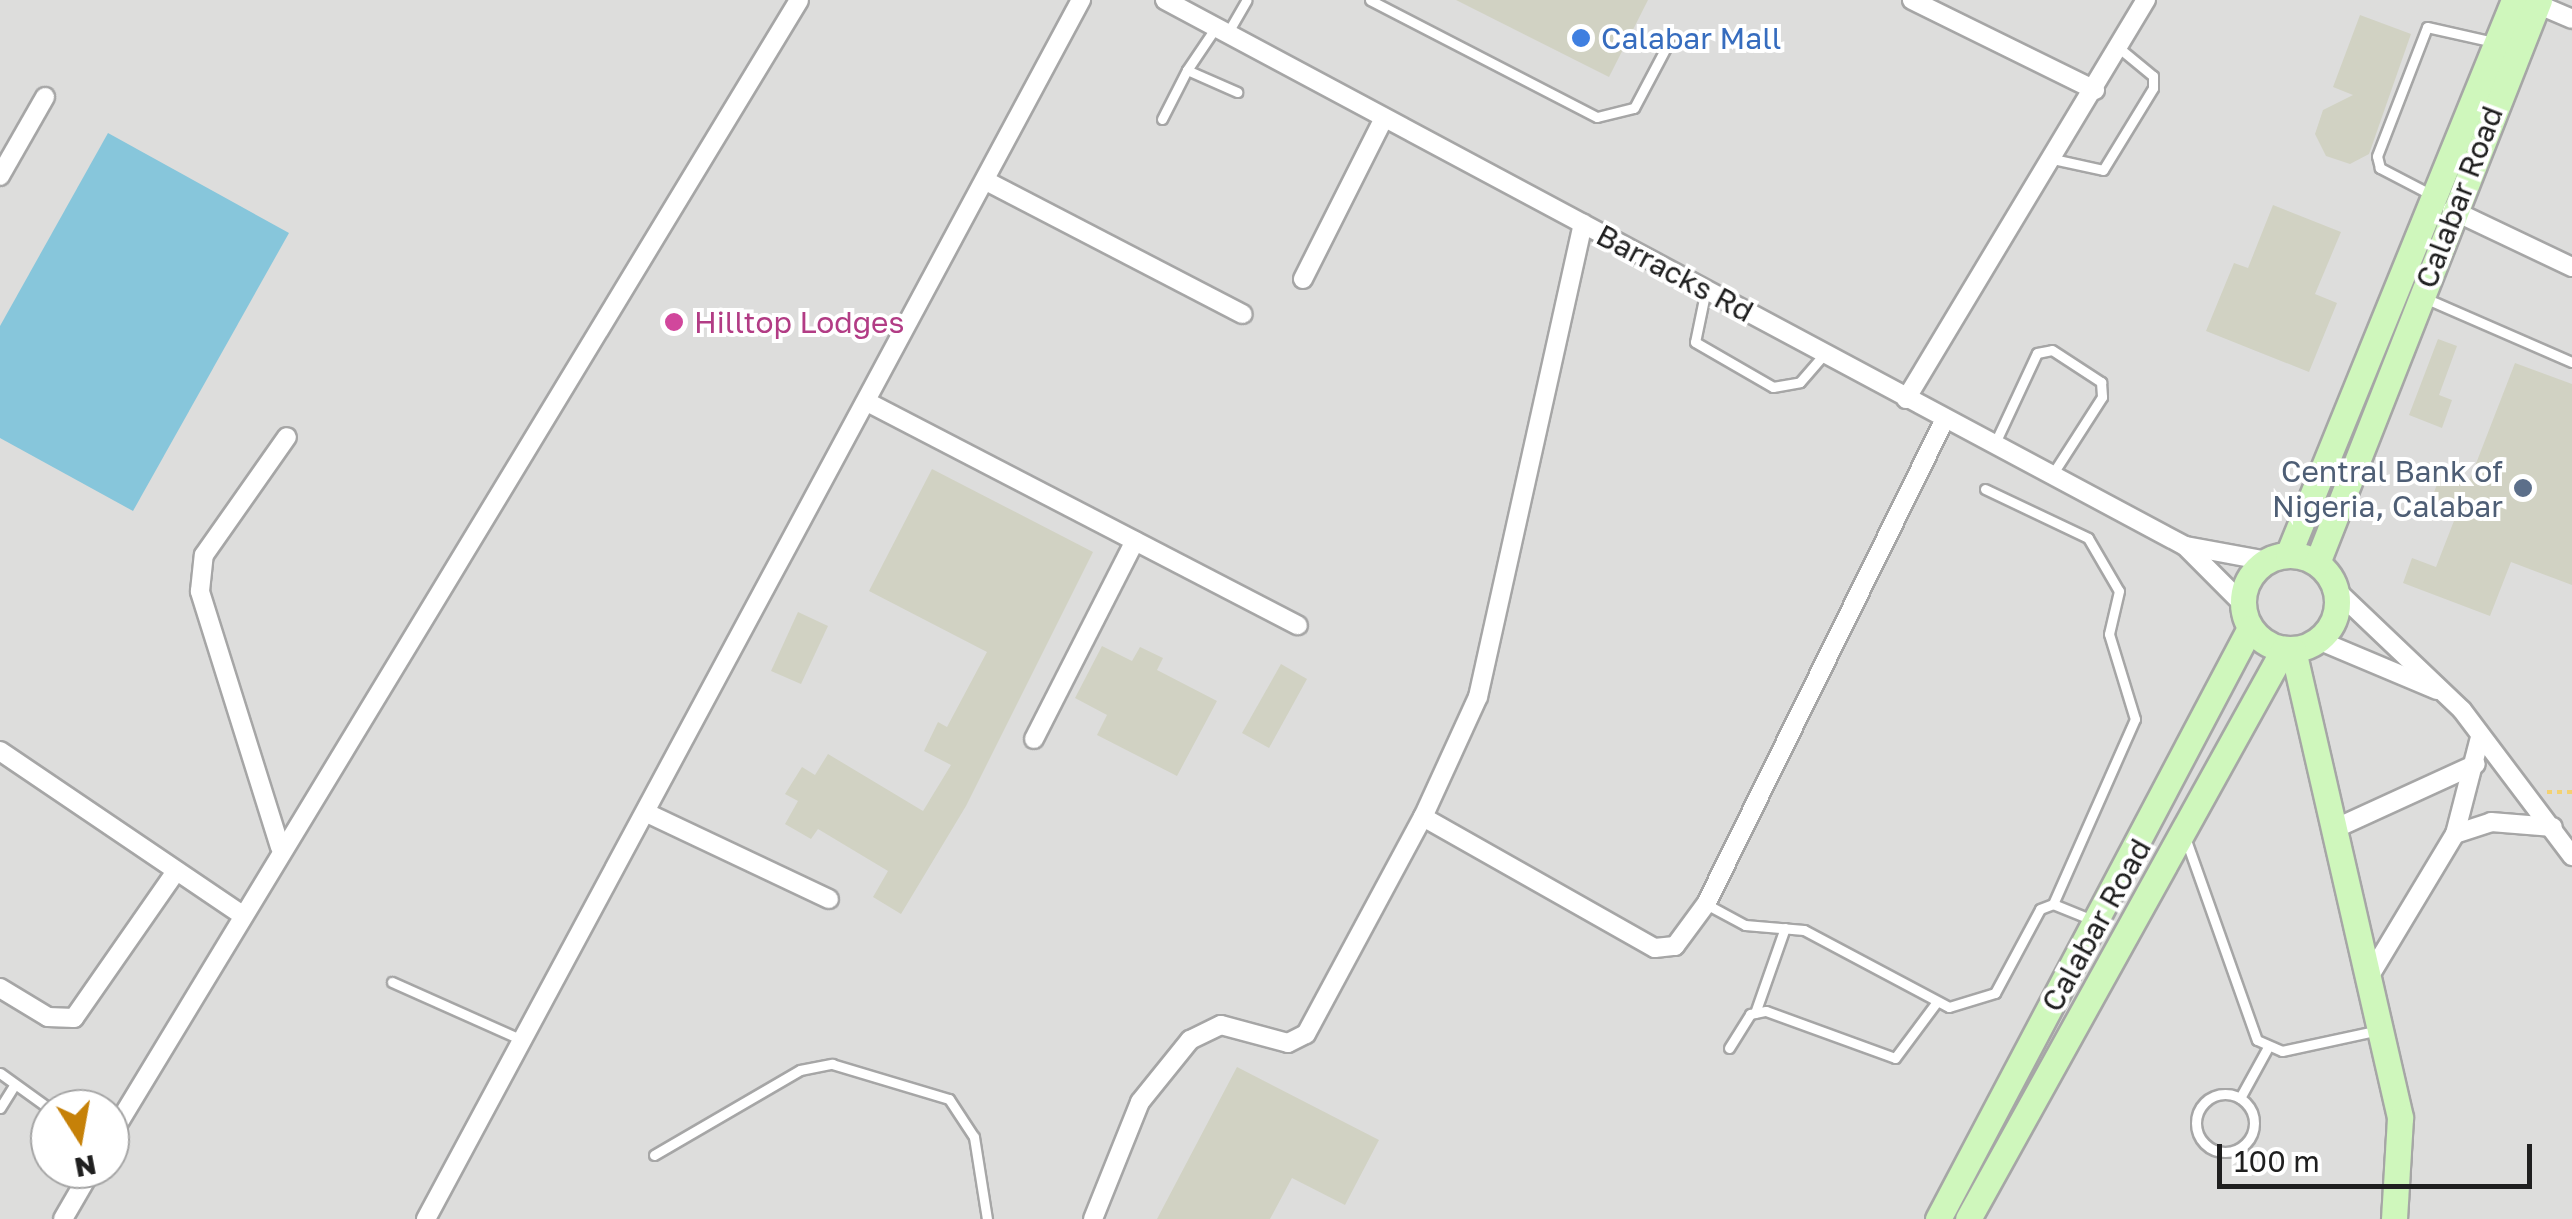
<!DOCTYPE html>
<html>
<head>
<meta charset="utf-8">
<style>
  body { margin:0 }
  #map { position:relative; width:2572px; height:1219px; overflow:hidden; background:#edf0e6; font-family:"Golos Text",sans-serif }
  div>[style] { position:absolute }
  .residential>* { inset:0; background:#dddddc }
  .pitch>* { inset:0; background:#87c6db }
  .building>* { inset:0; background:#d1d2c3 }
  .path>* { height:4px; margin-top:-2px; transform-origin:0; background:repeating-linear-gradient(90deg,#f4d272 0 5px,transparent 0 10px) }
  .roads { filter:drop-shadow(2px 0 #a6a6a6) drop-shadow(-2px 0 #a6a6a6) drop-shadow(0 2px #a6a6a6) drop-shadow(0 -2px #a6a6a6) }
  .lane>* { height:9px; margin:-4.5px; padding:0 4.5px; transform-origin:4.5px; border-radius:4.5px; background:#fff }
  .lane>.ring { margin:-4.5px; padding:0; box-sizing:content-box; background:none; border:9px solid #fff; border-radius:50% }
  .street>* { height:18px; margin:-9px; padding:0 9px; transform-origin:9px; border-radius:9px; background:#fff }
  .secondary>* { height:25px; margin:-12.5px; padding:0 12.5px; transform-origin:12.5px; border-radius:12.5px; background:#cff7bc }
  .secondary>.ring { margin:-12.5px; padding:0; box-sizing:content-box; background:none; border:25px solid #cff7bc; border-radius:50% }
  .dots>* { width:28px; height:28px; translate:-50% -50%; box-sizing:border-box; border:5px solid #fff; border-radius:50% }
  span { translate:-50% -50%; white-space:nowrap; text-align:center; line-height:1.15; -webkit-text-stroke:8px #fff; paint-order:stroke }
  .shop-label { font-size:30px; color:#366cbe }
  .left { translate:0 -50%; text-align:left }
  .street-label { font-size:30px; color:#1f1f1f }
  .hotel-label { font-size:30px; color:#b23c85 }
  .service-label { font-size:30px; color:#4e5e75 }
  .right { translate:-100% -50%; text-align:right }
  .north { position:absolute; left:30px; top:1089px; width:100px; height:100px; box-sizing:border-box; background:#fff; border:2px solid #a5a5a5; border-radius:50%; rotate:169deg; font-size:28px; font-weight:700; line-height:40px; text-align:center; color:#1f1f1f }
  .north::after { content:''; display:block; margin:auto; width:35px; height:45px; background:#c68108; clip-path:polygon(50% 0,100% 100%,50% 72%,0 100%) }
  .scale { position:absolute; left:2217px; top:1144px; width:315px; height:45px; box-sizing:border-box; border:5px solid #1f1f1f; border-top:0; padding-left:12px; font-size:30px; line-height:35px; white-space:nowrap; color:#1f1f1f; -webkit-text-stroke:8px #fff; paint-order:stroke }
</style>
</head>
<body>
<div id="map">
  <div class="residential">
    <i style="clip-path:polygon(evenodd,0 0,2572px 0,2572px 1219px,0 1219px,0 0,50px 1109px,110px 1109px,110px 1169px,50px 1169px,50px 1109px)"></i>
  </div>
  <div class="pitch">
    <i style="clip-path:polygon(108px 133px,289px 233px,133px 511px,0 438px,0 326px)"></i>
  </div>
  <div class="building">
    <i style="clip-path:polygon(1456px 0,1648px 0,1609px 77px)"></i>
    <i style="clip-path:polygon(2360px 15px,2411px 34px,2369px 154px,2350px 164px,2326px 156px,2315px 134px,2323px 110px,2353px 95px,2333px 87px)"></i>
    <i style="clip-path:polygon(2273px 205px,2341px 232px,2315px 294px,2337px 303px,2309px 372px,2206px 331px,2234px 263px,2248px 268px)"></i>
    <i style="clip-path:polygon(2438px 339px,2457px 346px,2439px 395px,2452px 400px,2442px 428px,2409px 415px)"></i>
    <i style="clip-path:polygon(2515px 363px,2572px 384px,2572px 585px,2511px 562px,2490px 616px,2403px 583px,2412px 558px,2436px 567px,2459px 508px,2432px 498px,2443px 468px,2470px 479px)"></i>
    <i style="clip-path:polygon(932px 469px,1093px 552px,966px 806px,901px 914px,873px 897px,888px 871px,818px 829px,811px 839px,785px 824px,798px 801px,785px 794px,802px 767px,815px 775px,828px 754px,923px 811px,951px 765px,924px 751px,938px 722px,947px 727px,987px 652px,869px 591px)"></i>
    <i style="clip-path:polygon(798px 612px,828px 626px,801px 684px,771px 671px)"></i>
    <i style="clip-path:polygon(1102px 646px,1132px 661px,1140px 647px,1163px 658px,1157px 670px,1217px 701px,1177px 776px,1097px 735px,1107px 715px,1075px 698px)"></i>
    <i style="clip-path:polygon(1281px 664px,1307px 679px,1269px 748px,1242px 733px)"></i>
    <i style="clip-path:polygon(1237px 1067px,1379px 1140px,1345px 1205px,1292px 1178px,1270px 1219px,1157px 1219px)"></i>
  </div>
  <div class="path">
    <i style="left:2547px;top:792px;width:25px"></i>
  </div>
  <div class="roads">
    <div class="lane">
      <i style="left:1370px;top:0;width:255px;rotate:27.3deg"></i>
      <i style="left:1597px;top:117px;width:38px;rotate:-14deg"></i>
      <i style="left:1634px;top:108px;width:75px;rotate:-62.1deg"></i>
      <i style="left:1216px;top:27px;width:52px;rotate:124deg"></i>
      <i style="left:1187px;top:70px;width:55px;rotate:23.7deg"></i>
      <i style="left:1227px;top:34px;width:39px;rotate:-60deg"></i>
      <i style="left:1162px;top:119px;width:55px;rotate:-63deg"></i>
      <i style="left:2053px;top:159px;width:51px;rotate:12.4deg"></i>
      <i style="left:2103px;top:170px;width:96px;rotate:-58.6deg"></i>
      <i style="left:2153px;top:88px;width:12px;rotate:-90deg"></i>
      <i style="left:2153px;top:76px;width:44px;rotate:-140.5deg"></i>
      <i style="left:2432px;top:195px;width:59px;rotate:-152.6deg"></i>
      <i style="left:2380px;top:168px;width:12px;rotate:-104deg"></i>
      <i style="left:2377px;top:156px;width:138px;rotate:-68.8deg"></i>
      <i style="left:2427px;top:27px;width:69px;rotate:12.6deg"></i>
      <i style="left:1706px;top:289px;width:54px;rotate:101.7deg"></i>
      <i style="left:1695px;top:342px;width:90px;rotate:30deg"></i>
      <i style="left:1773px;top:387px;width:27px;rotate:-10deg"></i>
      <i style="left:1800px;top:382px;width:37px;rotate:-49deg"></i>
      <i style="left:2427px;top:299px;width:158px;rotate:23.5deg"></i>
      <i style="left:1995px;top:443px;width:99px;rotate:-65deg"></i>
      <i style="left:2037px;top:353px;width:15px;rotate:-11deg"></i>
      <i style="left:2052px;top:350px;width:59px;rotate:33.1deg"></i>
      <i style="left:2101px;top:382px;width:15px;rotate:86deg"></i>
      <i style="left:2102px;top:397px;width:93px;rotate:122.7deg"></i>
      <i style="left:1985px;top:489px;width:114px;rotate:25.4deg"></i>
      <i style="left:2088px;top:538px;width:61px;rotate:59.7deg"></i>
      <i style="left:2119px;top:591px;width:44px;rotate:103.1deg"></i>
      <i style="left:2109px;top:634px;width:89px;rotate:73deg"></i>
      <i style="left:2135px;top:719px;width:202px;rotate:113.9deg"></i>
      <i style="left:2186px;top:840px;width:212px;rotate:70.5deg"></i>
      <i style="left:2257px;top:1040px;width:27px;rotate:24deg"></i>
      <i style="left:2282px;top:1051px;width:99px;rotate:-12.2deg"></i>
      <i style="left:1706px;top:904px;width:44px;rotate:28.3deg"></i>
      <i style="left:1745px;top:925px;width:59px;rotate:4.8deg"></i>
      <i style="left:1804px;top:930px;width:164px;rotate:28deg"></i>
      <i style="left:1949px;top:1007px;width:48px;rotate:-16.9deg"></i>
      <i style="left:1995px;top:993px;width:95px;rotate:-61.8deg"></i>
      <i style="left:2040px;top:909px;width:14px;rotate:-21deg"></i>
      <i style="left:2053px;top:904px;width:45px;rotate:22deg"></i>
      <i style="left:392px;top:982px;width:142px;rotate:24deg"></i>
      <i style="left:1755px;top:1013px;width:90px;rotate:-70.6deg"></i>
      <i style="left:1729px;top:1048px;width:40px;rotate:-58deg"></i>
      <i style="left:1750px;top:1014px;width:16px;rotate:-11deg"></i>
      <i style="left:1766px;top:1011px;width:137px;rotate:20deg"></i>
      <i style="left:1895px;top:1058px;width:69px;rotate:-53.3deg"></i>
      <i style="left:0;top:1073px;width:62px;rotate:35.8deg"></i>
      <i class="ring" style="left:2196px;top:1094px;width:49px;height:49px"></i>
      <i style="left:2240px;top:1098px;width:58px;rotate:-61.2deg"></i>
      <i style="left:0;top:1108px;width:28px;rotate:-58deg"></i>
      <i style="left:654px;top:1155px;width:169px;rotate:-30.2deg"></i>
      <i style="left:800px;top:1070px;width:33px;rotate:-11deg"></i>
      <i style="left:832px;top:1064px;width:122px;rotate:16.7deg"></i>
      <i style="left:949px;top:1099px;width:45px;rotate:56.7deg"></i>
      <i style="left:974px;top:1137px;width:83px;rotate:81deg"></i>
    </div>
    <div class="street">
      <i style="left:1165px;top:0;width:1157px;rotate:28.16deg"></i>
      <i style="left:2185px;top:546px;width:81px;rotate:45deg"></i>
      <i style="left:1912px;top:0;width:204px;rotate:26.2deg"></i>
      <i style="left:2537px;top:4px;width:38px;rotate:23deg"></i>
      <i style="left:0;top:176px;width:91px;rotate:-60.3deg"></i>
      <i style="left:986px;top:181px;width:289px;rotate:27.4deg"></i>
      <i style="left:2452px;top:210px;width:133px;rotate:25.4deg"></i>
      <i style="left:1303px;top:279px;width:180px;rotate:-63.3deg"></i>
      <i style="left:1906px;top:399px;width:466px;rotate:-59deg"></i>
      <i style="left:869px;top:403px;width:483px;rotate:27.4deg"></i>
      <i style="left:2186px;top:546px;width:82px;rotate:10.5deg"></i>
      <i style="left:2336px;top:590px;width:174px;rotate:43.6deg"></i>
      <i style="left:2462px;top:710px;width:183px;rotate:53deg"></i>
      <i style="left:2318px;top:640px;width:129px;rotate:22.8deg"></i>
      <i style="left:1034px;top:739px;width:222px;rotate:-63deg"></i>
      <i style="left:0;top:751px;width:289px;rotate:34.1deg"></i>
      <i style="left:649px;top:814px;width:199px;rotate:25.3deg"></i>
      <i style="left:1423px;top:817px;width:266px;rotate:29.5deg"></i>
      <i style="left:1655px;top:948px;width:20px;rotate:-6deg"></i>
      <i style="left:1675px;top:946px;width:52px;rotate:-53.6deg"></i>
      <i style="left:1706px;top:904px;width:541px;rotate:-63.77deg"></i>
      <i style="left:2332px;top:830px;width:158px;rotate:-24.6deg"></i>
      <i style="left:2455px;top:834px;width:38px;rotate:-18deg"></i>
      <i style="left:2491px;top:822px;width:62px;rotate:4.6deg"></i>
      <i style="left:280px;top:847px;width:268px;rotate:-107.4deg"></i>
      <i style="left:200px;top:591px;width:36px;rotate:-84deg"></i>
      <i style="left:204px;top:555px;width:144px;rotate:-54.9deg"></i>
      <i style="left:2369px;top:977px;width:167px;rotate:-59deg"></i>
      <i style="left:2455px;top:834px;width:100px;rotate:-75.5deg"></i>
      <i style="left:0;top:988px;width:56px;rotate:31.1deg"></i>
      <i style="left:48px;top:1017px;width:26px;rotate:2deg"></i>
      <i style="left:74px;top:1018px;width:179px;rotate:-55.2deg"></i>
      <i style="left:110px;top:1137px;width:1329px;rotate:-58.78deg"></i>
      <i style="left:63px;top:1219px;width:58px;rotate:-59.9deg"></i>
      <i style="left:426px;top:1219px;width:1384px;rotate:-61.75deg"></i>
      <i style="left:1093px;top:1219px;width:126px;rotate:-68.1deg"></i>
      <i style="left:1140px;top:1102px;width:80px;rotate:-51.1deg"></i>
      <i style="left:1190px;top:1040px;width:34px;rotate:-26deg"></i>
      <i style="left:1221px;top:1025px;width:69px;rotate:15deg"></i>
      <i style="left:1288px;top:1043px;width:20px;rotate:-27deg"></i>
      <i style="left:1306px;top:1034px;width:247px;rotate:-61.7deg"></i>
      <i style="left:1423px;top:817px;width:132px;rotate:-65.4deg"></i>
      <i style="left:1478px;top:697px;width:485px;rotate:-77.5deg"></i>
    </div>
    <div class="secondary">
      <i class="ring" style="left:2243px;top:555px;width:69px;height:69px"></i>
      <i style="left:2288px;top:555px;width:599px;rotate:-67.84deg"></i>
      <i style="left:2317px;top:563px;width:605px;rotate:-68.48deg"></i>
      <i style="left:2293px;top:650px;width:480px;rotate:77.1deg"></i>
      <i style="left:2400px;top:1118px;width:101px;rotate:93.4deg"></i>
      <i style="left:1938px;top:1219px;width:668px;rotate:-62.17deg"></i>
      <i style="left:1968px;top:1219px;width:652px;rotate:-61deg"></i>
    </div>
  </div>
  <div class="dots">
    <i style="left:1581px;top:38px;background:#3f7fe0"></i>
    <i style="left:674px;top:322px;background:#d1479c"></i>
    <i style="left:2523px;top:488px;background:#5c6f8a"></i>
  </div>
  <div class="shop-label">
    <span class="left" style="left:1601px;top:38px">Calabar Mall</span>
  </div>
  <div class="street-label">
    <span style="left:2459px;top:197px;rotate:-69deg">Calabar Road</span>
    <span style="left:1675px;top:273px;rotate:28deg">Barracks Rd</span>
    <span style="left:2096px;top:925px;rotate:-61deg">Calabar Road</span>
  </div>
  <div class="hotel-label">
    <span class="left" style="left:694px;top:322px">Hilltop Lodges</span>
  </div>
  <div class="service-label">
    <span class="right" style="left:2503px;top:488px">Central Bank of<br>Nigeria, Calabar</span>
  </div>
  <div class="north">N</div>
  <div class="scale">100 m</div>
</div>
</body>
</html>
